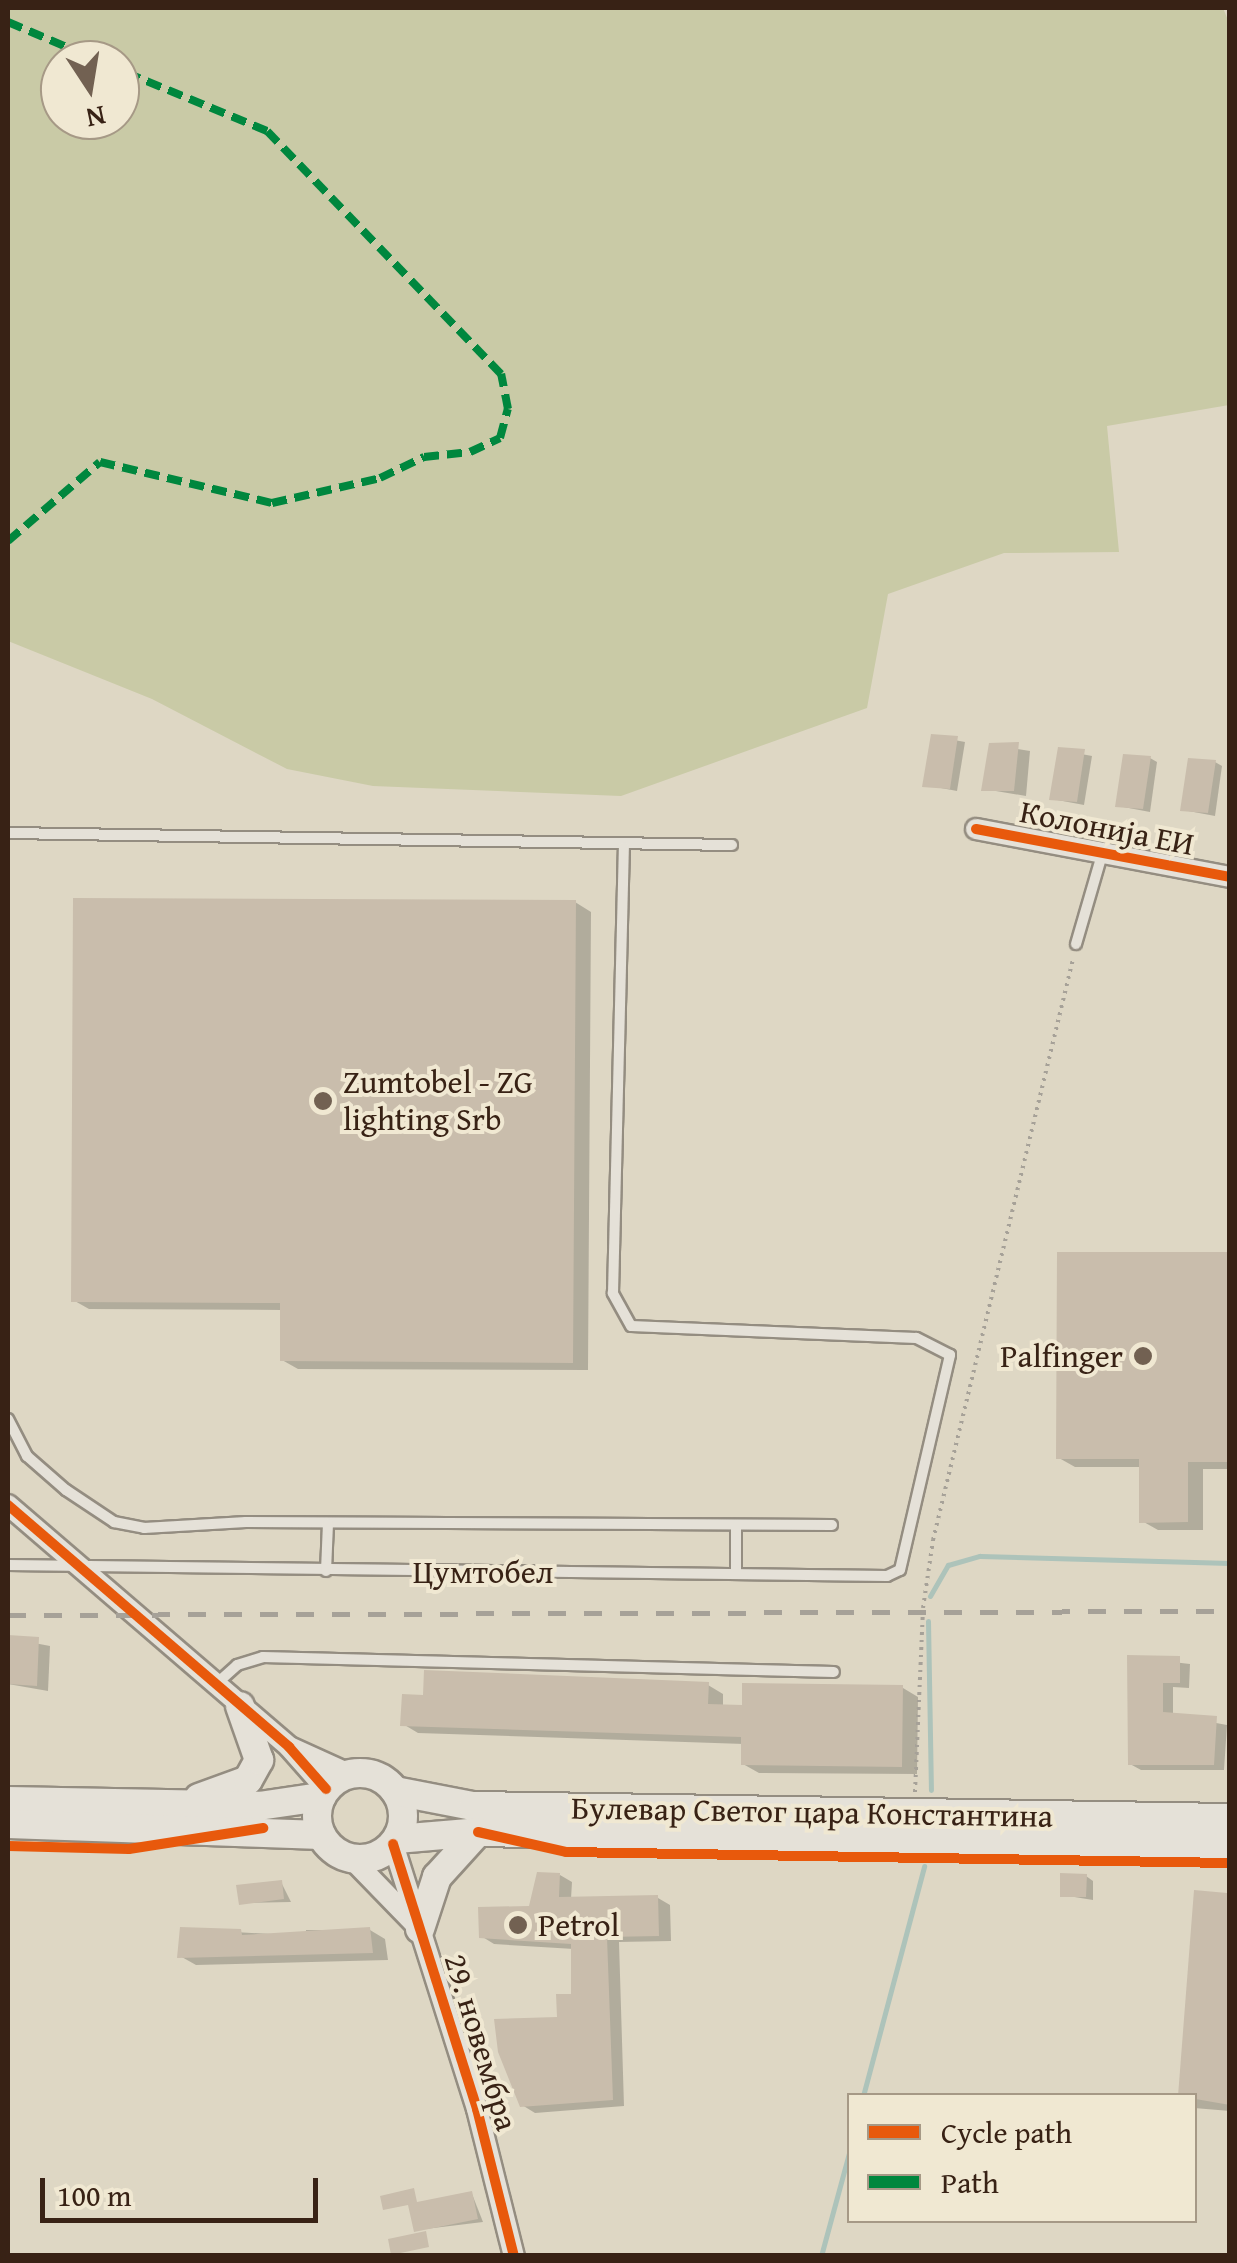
<!DOCTYPE html>
<html>
<head>
<meta charset="utf-8">
<style>
  body { margin:0 }
  #map { position:relative; width:1237px; height:2263px; overflow:hidden; background:#ded7c4; font-family:"Gentium Book Plus",serif }
  div>[style] { position:absolute }
  .green>* { inset:0; background:#c9caa6 }
  .shadow>* { inset:0; background:#0003 }
  .stream>* { height:5px; margin:-2.5px; padding:0 2.5px; transform-origin:2.5px; border-radius:2.5px; background:#adc3ba }
  .building>* { inset:0; background:#c9bdac }
  .path>* { height:4px; margin-top:-2px; transform-origin:0; background:repeating-linear-gradient(90deg,#a6a198 0 2.5px,transparent 0 7.5px) }
  .roads { filter:drop-shadow(2px 0 #948d81) drop-shadow(-2px 0 #948d81) drop-shadow(0 2px #948d81) drop-shadow(0 -2px #948d81) }
  .service>* { height:10px; margin:-5px; padding:0 5px; transform-origin:5px; border-radius:5px; background:#e5e1d8 }
  .minor>* { height:20px; margin:-10px; padding:0 10px; transform-origin:10px; border-radius:10px; background:#e5e1d8 }
  .secondary>* { height:28px; margin:-14px; padding:0 14px; transform-origin:14px; border-radius:14px; background:#e5e1d8 }
  .secondary>.ring { margin:-14px; padding:0; box-sizing:content-box; background:none; border:28px solid #e5e1d8; border-radius:50% }
  .rail>* { height:5px; margin-top:-2.5px; transform-origin:0; background:repeating-linear-gradient(90deg,#a6a198 0 18px,transparent 0 36px) }
  .quiet>* { height:8px; margin-top:-4px; transform-origin:0; background:repeating-linear-gradient(90deg,#00873e 0 15px,transparent 0 23px) }
  .cycleway>* { height:10px; margin:-5px; padding:0 5px; transform-origin:5px; border-radius:5px; background:#e8590c }
  .dots>* { width:28px; height:28px; translate:-50% -50%; box-sizing:border-box; border:5px solid #f0e8d2; border-radius:50% }
  span { translate:-50% -50%; white-space:nowrap; text-align:center; line-height:1.15; -webkit-text-stroke:8px #f0e8d2; paint-order:stroke }
  .street-label { font-size:32px; color:#382215 }
  .poi-label { font-size:32px; color:#382215 }
  .left { translate:0 -50%; text-align:left }
  .right { translate:-100% -50%; text-align:right }
  .frame { position:absolute; inset:0; border:10px solid #382215; pointer-events:none }
  .legend { position:absolute; left:847px; top:2093px; width:350px; height:130px; box-sizing:border-box; background:#f0e8d2; border:2px solid #a69986; margin:0; padding:12px 18px; list-style:none; font-size:30px; color:#382215 }
  .legend li { display:flex; align-items:center; gap:20px; height:50px }
  .legend b { width:50px; border:2px solid #a69986 }
  .north { position:absolute; left:40px; top:40px; width:100px; height:100px; box-sizing:border-box; background:#f0e8d2; border:2px solid #a69986; border-radius:50%; rotate:168deg; font-size:28px; font-weight:700; line-height:40px; text-align:center; color:#382215 }
  .north::after { content:''; display:block; margin:auto; width:35px; height:45px; background:#726152; clip-path:polygon(50% 0,100% 100%,50% 72%,0 100%) }
  .scale { position:absolute; left:40px; top:2178px; width:278px; height:45px; box-sizing:border-box; border:5px solid #382215; border-top:0; padding-left:12px; font-size:30px; line-height:35px; white-space:nowrap; color:#382215; -webkit-text-stroke:8px #f0e8d2; paint-order:stroke }
</style>
</head>
<body>
<div id="map">
  <div class="green">
    <i style="clip-path:polygon(evenodd,8px 8px,1223px 8px,1230px 25px,1229px 405px,1107px 426px,1119px 552px,1004px 553px,888px 594px,867px 708px,621px 796px,373px 786px,287px 769px,152px 699px,8px 641px,8px 8px,60px 60px,120px 60px,120px 120px,60px 120px,60px 60px)"></i>
  </div>
  <div class="shadow">
    <i style="clip-path:polygon(933px 736px,965px 742px,957px 791px,925px 785px)"></i>
    <i style="clip-path:polygon(991px 745px,1030px 751px,1026px 796px,984px 789px)"></i>
    <i style="clip-path:polygon(1060px 750px,1092px 756px,1084px 805px,1052px 799px)"></i>
    <i style="clip-path:polygon(1150px 758px,1157px 762px,1150px 812px,1118px 806px)"></i>
    <i style="clip-path:polygon(1215px 762px,1222px 766px,1215px 816px,1183px 810px)"></i>
    <i style="clip-path:polygon(575px 902px,591px 912px,588px 1370px,298px 1369px,282px 1360px,282px 1310px,89px 1309px,73px 1300px)"></i>
    <i style="clip-path:polygon(1230px 1255px,1230px 1469px,1203px 1469px,1203px 1530px,1158px 1530px,1142px 1521px,1142px 1467px,1075px 1467px,1059px 1458px)"></i>
    <i style="clip-path:polygon(8px 1638px,50px 1646px,48px 1691px,8px 1684px)"></i>
    <i style="clip-path:polygon(1129px 1657px,1190px 1664px,1189px 1688px,1173px 1687px,1173px 1715px,1227px 1725px,1224px 1770px,1141px 1770px,1130px 1764px)"></i>
    <i style="clip-path:polygon(708px 1685px,723px 1694px,723px 1707px,744px 1708px,903px 1688px,918px 1697px,917px 1774px,759px 1773px,743px 1764px,744px 1744px,418px 1733px,403px 1724px)"></i>
    <i style="clip-path:polygon(560px 1875px,572px 1882px,571px 1899px,658px 1898px,670px 1905px,671px 1941px,619px 1942px,624px 2106px,535px 2113px,522px 2105px,573px 1996px,574px 1949px,494px 1944px,481px 1936px,531px 1908px)"></i>
    <i style="clip-path:polygon(1086px 1876px,1093px 1881px,1093px 1900px,1062px 1895px)"></i>
    <i style="clip-path:polygon(281px 1882px,291px 1902px,241px 1903px)"></i>
    <i style="clip-path:polygon(1227px 1895px,1230px 1897px,1230px 2111px,1194px 2108px)"></i>
    <i style="clip-path:polygon(183px 1929px,306px 1936px,306px 1930px,370px 1930px,385px 1939px,388px 1960px,196px 1965px,180px 1956px)"></i>
    <i style="clip-path:polygon(472px 2194px,483px 2222px,417px 2230px)"></i>
  </div>
  <div class="stream">
    <i style="left:930px;top:1596px;width:36px;rotate:-60deg"></i>
    <i style="left:948px;top:1565px;width:33px;rotate:-16deg"></i>
    <i style="left:980px;top:1556px;width:250px;rotate:1.6deg"></i>
    <i style="left:928px;top:1621px;width:169px;rotate:89deg"></i>
    <i style="left:863px;top:2096px;width:238px;rotate:-75.1deg"></i>
    <i style="left:821px;top:2256px;width:111px;rotate:-74.8deg"></i>
  </div>
  <div class="building">
    <i style="clip-path:polygon(931px 734px,958px 736px,950px 789px,922px 787px)"></i>
    <i style="clip-path:polygon(1019px 742px,1014px 791px,981px 791px,989px 743px)"></i>
    <i style="clip-path:polygon(1058px 747px,1085px 749px,1077px 802px,1049px 800px)"></i>
    <i style="clip-path:polygon(1123px 754px,1151px 756px,1143px 809px,1115px 807px)"></i>
    <i style="clip-path:polygon(1188px 758px,1216px 760px,1208px 813px,1180px 811px)"></i>
    <i style="clip-path:polygon(73px 898px,576px 900px,573px 1363px,280px 1361px,280px 1303px,71px 1302px)"></i>
    <i style="clip-path:polygon(1057px 1252px,1230px 1252px,1230px 1462px,1188px 1462px,1188px 1522px,1139px 1523px,1139px 1459px,1056px 1459px)"></i>
    <i style="clip-path:polygon(8px 1635px,39px 1637px,37px 1686px,8px 1684px)"></i>
    <i style="clip-path:polygon(1127px 1655px,1180px 1656px,1180px 1683px,1163px 1683px,1163px 1712px,1217px 1716px,1214px 1765px,1128px 1765px)"></i>
    <i style="clip-path:polygon(424px 1670px,709px 1682px,708px 1704px,742px 1705px,742px 1683px,903px 1685px,902px 1767px,741px 1765px,741px 1737px,400px 1726px,402px 1694px,423px 1695px)"></i>
    <i style="clip-path:polygon(537px 1872px,560px 1873px,559px 1897px,658px 1895px,659px 1936px,607px 1937px,613px 2100px,520px 2107px,498px 2052px,494px 2019px,557px 2017px,556px 1994px,571px 1994px,571px 1944px,479px 1938px,478px 1907px,529px 1906px)"></i>
    <i style="clip-path:polygon(1060px 1873px,1087px 1874px,1086px 1897px,1060px 1897px)"></i>
    <i style="clip-path:polygon(282px 1880px,284px 1899px,239px 1905px,236px 1885px)"></i>
    <i style="clip-path:polygon(1194px 1890px,1227px 1893px,1230px 2105px,1178px 2096px)"></i>
    <i style="clip-path:polygon(180px 1927px,241px 1929px,242px 1935px,370px 1927px,373px 1953px,177px 1958px)"></i>
    <i style="clip-path:polygon(414px 2188px,417px 2202px,472px 2191px,478px 2219px,414px 2232px,408px 2205px,383px 2210px,380px 2196px)"></i>
    <i style="clip-path:polygon(426px 2231px,429px 2247px,391px 2255px,388px 2239px)"></i>
  </div>
  <div class="path">
    <i style="left:915px;top:1792px;width:184px;rotate:-87.5deg"></i>
    <i style="left:923px;top:1608px;width:69px;rotate:-81.6deg"></i>
    <i style="left:933px;top:1540px;width:598px;rotate:-76.45deg"></i>
  </div>
  <div class="roads">
    <div class="service">
      <i style="left:8px;top:833px;width:724px;rotate:0.95deg"></i>
      <i style="left:1076px;top:944px;width:97px;rotate:-73.8deg"></i>
      <i style="left:8px;top:1419px;width:42px;rotate:62.8deg"></i>
      <i style="left:27px;top:1456px;width:52px;rotate:41.1deg"></i>
      <i style="left:66px;top:1490px;width:58px;rotate:33.7deg"></i>
      <i style="left:114px;top:1522px;width:31px;rotate:11deg"></i>
      <i style="left:144px;top:1528px;width:102px;rotate:-3.4deg"></i>
      <i style="left:246px;top:1522px;width:586px;rotate:0.29deg"></i>
      <i style="left:8px;top:1565px;width:879px;rotate:0.72deg"></i>
      <i style="left:887px;top:1576px;width:14px;rotate:-25deg"></i>
      <i style="left:900px;top:1570px;width:221px;rotate:-76.9deg"></i>
      <i style="left:950px;top:1355px;width:38px;rotate:-153deg"></i>
      <i style="left:916px;top:1338px;width:285px;rotate:-177.6deg"></i>
      <i style="left:631px;top:1326px;width:38px;rotate:-119deg"></i>
      <i style="left:613px;top:1293px;width:446px;rotate:-88.6deg"></i>
      <i style="left:326px;top:1571px;width:48px;rotate:-87.6deg"></i>
      <i style="left:736px;top:1574px;width:49px;rotate:-90deg"></i>
      <i style="left:215px;top:1685px;width:30px;rotate:-42deg"></i>
      <i style="left:237px;top:1665px;width:27px;rotate:-17deg"></i>
      <i style="left:263px;top:1657px;width:571px;rotate:1.5deg"></i>
    </div>
    <div class="minor">
      <i style="left:976px;top:829px;width:258px;rotate:10.7deg"></i>
      <i style="left:8px;top:1505px;width:371px;rotate:40.7deg"></i>
      <i style="left:289px;top:1747px;width:56px;rotate:48.6deg"></i>
      <i style="left:292px;top:1748px;width:63px;rotate:24.5deg"></i>
      <i style="left:393px;top:1844px;width:278px;rotate:72.4deg"></i>
      <i style="left:477px;top:2109px;width:152px;rotate:75.9deg"></i>
      <i style="left:352px;top:1859px;width:91px;rotate:45.9deg"></i>
    </div>
    <div class="secondary">
      <i class="ring" style="left:317px;top:1773px;width:58px;height:58px"></i>
      <i style="left:395px;top:1791px;width:79px;rotate:10.9deg"></i>
      <i style="left:473px;top:1806px;width:757px;rotate:0.91deg"></i>
      <i style="left:199px;top:1798px;width:52px;rotate:-20.2deg"></i>
      <i style="left:248px;top:1780px;width:23px;rotate:-61deg"></i>
      <i style="left:259px;top:1760px;width:57px;rotate:-109.4deg"></i>
      <i style="left:8px;top:1801px;width:251px;rotate:1.1deg"></i>
      <i style="left:259px;top:1806px;width:63px;rotate:-8.3deg"></i>
      <i style="left:8px;top:1824px;width:313px;rotate:2deg"></i>
      <i style="left:397px;top:1839px;width:81px;rotate:-4.9deg"></i>
      <i style="left:478px;top:1832px;width:752px;rotate:1.07deg"></i>
      <i style="left:420px;top:1929px;width:55px;rotate:-71.9deg"></i>
      <i style="left:437px;top:1877px;width:61px;rotate:-47.7deg"></i>
    </div>
  </div>
  <div class="rail">
    <i style="left:8px;top:1615px;width:1222px;rotate:-0.19deg"></i>
  </div>
  <div class="quiet">
    <i style="left:8px;top:22px;width:97px;rotate:23.1deg"></i>
    <i style="left:8px;top:541px;width:121px;rotate:-40.7deg"></i>
    <i style="left:100px;top:462px;width:177px;rotate:13.4deg"></i>
    <i style="left:272px;top:503px;width:111px;rotate:-13deg"></i>
    <i style="left:380px;top:478px;width:49px;rotate:-25.5deg"></i>
    <i style="left:424px;top:457px;width:46px;rotate:-6.2deg"></i>
    <i style="left:470px;top:452px;width:33px;rotate:-25deg"></i>
    <i style="left:500px;top:438px;width:30px;rotate:-75deg"></i>
    <i style="left:508px;top:409px;width:36px;rotate:-101deg"></i>
    <i style="left:501px;top:374px;width:337px;rotate:-133.9deg"></i>
    <i style="left:267px;top:131px;width:159px;rotate:-157.5deg"></i>
  </div>
  <div class="cycleway">
    <i style="left:976px;top:829px;width:258px;rotate:10.7deg"></i>
    <i style="left:8px;top:1505px;width:371px;rotate:40.7deg"></i>
    <i style="left:289px;top:1747px;width:56px;rotate:48.6deg"></i>
    <i style="left:478px;top:1832px;width:90px;rotate:12.8deg"></i>
    <i style="left:566px;top:1852px;width:664px;rotate:0.95deg"></i>
    <i style="left:393px;top:1844px;width:278px;rotate:72.4deg"></i>
    <i style="left:477px;top:2109px;width:152px;rotate:75.9deg"></i>
    <i style="left:8px;top:1846px;width:121px;rotate:1.4deg"></i>
    <i style="left:129px;top:1849px;width:136px;rotate:-8.9deg"></i>
  </div>
  <div class="dots">
    <i style="left:323px;top:1101px;background:#726152"></i>
    <i style="left:1143px;top:1356px;background:#726152"></i>
    <i style="left:518px;top:1925px;background:#726152"></i>
  </div>
  <div class="street-label">
    <span style="left:1107px;top:828px;rotate:11deg">Колонија ЕИ</span>
    <span style="left:483px;top:1572px">Цумтобел</span>
    <span style="left:812px;top:1812px;rotate:1deg">Булевар Светог цара Константина</span>
    <span style="left:481px;top:2042px;rotate:73deg">29. новембра</span>
  </div>
  <div class="poi-label">
    <span class="left" style="left:343px;top:1101px">Zumtobel - ZG<br>lighting Srb</span>
    <span class="right" style="left:1123px;top:1356px">Palfinger</span>
    <span class="left" style="left:538px;top:1925px">Petrol</span>
  </div>
  <div class="frame"></div>
  <ul class="legend">
  <li><b style="height:12px;background:#e8590c"></b>Cycle path</li>
  <li><b style="height:12px;background:#00873e"></b>Path</li>
  </ul>
  <div class="north">N</div>
  <div class="scale">100 m</div>
</div>
</body>
</html>
